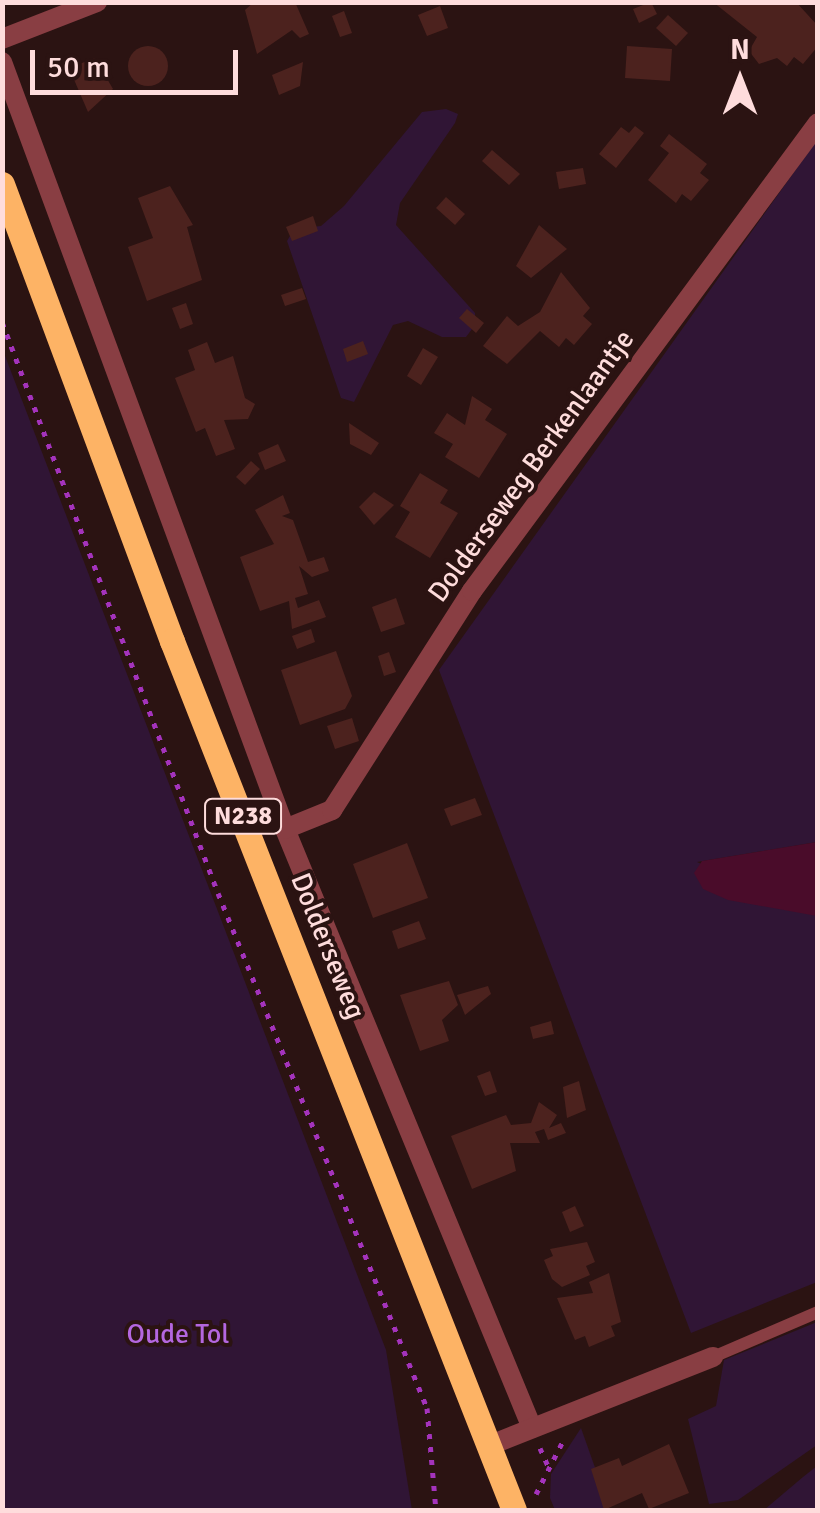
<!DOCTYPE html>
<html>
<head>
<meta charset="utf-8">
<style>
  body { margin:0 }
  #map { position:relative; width:820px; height:1513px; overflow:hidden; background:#2b1312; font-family:Signika,sans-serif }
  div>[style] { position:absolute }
  .green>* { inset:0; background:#301535 }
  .water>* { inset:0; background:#4a0c2a }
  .building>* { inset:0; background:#4c221e }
  .round { border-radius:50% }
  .path>* { height:5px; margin-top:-2.5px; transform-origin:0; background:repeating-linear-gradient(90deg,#a433bc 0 5px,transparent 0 13px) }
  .service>* { height:12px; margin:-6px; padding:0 6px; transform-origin:6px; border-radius:6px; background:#893e43 }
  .minor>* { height:20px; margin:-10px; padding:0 10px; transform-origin:10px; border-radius:10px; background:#893e43 }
  .primary>* { height:25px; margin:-12.5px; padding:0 12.5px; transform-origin:12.5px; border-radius:12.5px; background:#fdb365 }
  span { translate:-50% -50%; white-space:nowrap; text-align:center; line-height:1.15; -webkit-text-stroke:8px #2b1312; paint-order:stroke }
  .shield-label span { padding:2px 8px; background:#2b1312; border:2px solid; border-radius:8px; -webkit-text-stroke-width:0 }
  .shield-label { font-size:25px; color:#fedcdc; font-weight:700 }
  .street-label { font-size:28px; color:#fedcdc }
  .park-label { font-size:28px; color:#b467df }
  .frame { position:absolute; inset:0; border:5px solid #fedcdc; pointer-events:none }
  .north { position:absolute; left:690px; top:30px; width:100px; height:100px; -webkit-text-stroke:8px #2b1312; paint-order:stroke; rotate:0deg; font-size:28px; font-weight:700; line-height:40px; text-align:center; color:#fedcdc }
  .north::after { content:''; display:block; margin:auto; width:35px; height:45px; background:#fedcdc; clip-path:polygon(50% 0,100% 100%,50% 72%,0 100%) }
  .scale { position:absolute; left:30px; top:50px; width:208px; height:45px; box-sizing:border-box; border:5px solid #fedcdc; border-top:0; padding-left:12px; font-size:30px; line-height:35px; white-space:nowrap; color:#fedcdc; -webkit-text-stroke:8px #2b1312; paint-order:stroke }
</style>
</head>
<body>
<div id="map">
  <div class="green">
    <i style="clip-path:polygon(446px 109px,458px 114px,455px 123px,400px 203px,396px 225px,475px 313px,475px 325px,466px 337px,442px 337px,408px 321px,393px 325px,354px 402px,341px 398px,287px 241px,294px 229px,321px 226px,344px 206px,422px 112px)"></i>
    <i style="clip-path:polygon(817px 140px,817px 842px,697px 862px,817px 916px,817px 1282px,691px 1333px,439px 670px)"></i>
    <i style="clip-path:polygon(2px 348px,386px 1350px,412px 1510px,3px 1510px)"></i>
    <i style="clip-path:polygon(817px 1322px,817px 1445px,738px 1500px,709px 1504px,688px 1419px,716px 1406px,724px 1360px)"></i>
    <i style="clip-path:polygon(581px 1428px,610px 1510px,555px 1510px,550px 1498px,551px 1474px)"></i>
    <i style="clip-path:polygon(817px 1466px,817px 1510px,764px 1510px,803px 1477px)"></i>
  </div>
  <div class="water">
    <i style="clip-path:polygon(817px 842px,817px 916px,728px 900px,703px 889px,694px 873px,702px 861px)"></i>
  </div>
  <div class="building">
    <i style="clip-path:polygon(254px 2px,295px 2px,309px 34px,300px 38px,292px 30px,257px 54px,245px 10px)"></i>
    <i style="clip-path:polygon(651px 2px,657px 14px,639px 23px,633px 9px)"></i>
    <i style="clip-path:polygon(713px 2px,796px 2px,818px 26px,818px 46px,803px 64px,794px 57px,787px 66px,777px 58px,759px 64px,749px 51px,757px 37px)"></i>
    <i style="clip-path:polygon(440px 6px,448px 28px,427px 36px,418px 15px)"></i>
    <i style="clip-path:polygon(344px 11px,352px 33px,340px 37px,332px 16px)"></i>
    <i style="clip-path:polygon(668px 15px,688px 33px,676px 46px,656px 28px)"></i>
    <i class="round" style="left:128px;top:46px;width:40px;height:40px"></i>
    <i style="clip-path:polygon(627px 46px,672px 49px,670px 81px,625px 78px)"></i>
    <i style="clip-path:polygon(95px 58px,113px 89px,88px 112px,69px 68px)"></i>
    <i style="clip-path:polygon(303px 62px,300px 86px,279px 95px,272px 75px)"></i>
    <i style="clip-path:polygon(635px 126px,644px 133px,616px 168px,599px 154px,621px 127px,629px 133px)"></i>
    <i style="clip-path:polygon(669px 134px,707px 164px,700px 173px,709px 180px,691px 201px,682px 194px,676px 203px,648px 180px,669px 153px,660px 146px)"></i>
    <i style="clip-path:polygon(492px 150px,520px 174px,509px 185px,482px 161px)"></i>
    <i style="clip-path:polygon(583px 168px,586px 184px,559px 189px,556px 172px)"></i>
    <i style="clip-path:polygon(170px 186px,193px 225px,187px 227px,202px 280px,147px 301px,128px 247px,153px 238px,138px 198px)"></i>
    <i style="clip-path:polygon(446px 197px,465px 214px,455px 225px,436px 208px)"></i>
    <i style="clip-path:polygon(313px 216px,318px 231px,292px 241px,286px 227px)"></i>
    <i style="clip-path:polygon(539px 225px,567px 249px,531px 278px,516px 266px)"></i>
    <i style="clip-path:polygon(561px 272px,590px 308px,583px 316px,592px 324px,574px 345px,566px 338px,559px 347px,540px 331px,507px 364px,483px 346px,507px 316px,518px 326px,540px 312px)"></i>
    <i style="clip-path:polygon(302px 288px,306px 299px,285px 306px,281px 295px)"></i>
    <i style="clip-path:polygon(186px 303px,193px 324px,180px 329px,172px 308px)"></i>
    <i style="clip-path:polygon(467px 309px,484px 323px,476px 333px,459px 318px)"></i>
    <i style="clip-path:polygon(363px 341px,368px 354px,347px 362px,343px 349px)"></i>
    <i style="clip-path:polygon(207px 342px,215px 363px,233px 356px,245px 398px,255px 404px,248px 419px,224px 420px,235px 449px,216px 456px,205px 428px,196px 432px,175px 378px,195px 370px,188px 350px)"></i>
    <i style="clip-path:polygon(423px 348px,438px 357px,421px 385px,407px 376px)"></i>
    <i style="clip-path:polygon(472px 396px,492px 409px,485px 420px,507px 434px,479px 478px,445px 457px,453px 444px,434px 433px,447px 413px,465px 425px)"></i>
    <i style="clip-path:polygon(349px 423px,379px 443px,371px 455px,350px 444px)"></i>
    <i style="clip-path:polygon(278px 444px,286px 461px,265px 470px,258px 453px)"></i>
    <i style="clip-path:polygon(251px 461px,260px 469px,245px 485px,236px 477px)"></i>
    <i style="clip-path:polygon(420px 473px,448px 490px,440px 503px,458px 513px,430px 558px,395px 537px,410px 512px,400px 506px)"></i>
    <i style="clip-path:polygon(374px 492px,394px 505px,374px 525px,359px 507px)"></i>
    <i style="clip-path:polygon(283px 495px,290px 513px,282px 516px,293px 520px,308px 562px,324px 557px,329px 571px,312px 577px,299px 566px,308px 594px,295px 598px,298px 608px,319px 600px,326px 617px,292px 629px,289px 601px,260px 611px,240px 557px,274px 544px,255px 510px)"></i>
    <i style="clip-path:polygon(396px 598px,405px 624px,381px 632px,372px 607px)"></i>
    <i style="clip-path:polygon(311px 629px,315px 642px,297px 649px,292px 636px)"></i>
    <i style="clip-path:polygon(336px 651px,352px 696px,345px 709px,300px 725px,281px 670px)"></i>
    <i style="clip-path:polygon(389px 652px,396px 672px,384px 676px,378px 656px)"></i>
    <i style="clip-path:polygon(352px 718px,359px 741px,335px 749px,327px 726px)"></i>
    <i style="clip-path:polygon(475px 798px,482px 815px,451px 826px,444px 809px)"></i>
    <i style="clip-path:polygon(407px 843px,428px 898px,373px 918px,353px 864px)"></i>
    <i style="clip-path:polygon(419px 921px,426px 939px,398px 949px,392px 931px)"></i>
    <i style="clip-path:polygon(449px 981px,458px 1005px,442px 1020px,449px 1041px,420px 1051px,400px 995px)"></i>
    <i style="clip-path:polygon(488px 986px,491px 994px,465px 1015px,457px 995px)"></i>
    <i style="clip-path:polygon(551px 1021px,554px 1034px,533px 1039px,530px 1027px)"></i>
    <i style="clip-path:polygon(490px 1071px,497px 1092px,485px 1096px,477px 1076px)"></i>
    <i style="clip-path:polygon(579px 1081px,586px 1110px,567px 1118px,563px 1087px)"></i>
    <i style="clip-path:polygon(539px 1102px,557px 1115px,549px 1128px,561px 1123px,566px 1133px,548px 1140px,544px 1129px,535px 1132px,540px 1143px,510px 1143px,516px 1171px,472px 1189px,451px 1136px,506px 1115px,511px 1125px,531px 1123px)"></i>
    <i style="clip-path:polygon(575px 1206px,584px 1226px,570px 1232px,562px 1212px)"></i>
    <i style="clip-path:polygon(587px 1242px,595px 1262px,586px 1266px,590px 1275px,562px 1287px,552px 1279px,544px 1260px,553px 1256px,550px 1249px)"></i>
    <i style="clip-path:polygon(609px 1273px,621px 1322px,611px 1326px,615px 1336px,589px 1347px,585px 1336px,575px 1340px,557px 1298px,593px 1293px,589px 1282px)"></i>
    <i style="clip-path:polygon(669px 1444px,689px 1493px,649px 1509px,642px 1493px,604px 1510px,591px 1469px,619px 1458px,622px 1466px)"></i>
  </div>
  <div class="path">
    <i style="left:2px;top:322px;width:610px;rotate:69.28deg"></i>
    <i style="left:218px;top:893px;width:556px;rotate:67.91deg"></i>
    <i style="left:427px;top:1408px;width:102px;rotate:85deg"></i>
    <i style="left:540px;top:1448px;width:22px;rotate:66deg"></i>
    <i style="left:536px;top:1494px;width:57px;rotate:-63deg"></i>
  </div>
  <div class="service">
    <i style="left:713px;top:1357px;width:114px;rotate:-23.2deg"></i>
  </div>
  <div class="minor">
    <i style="left:2px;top:39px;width:102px;rotate:-21.3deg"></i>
    <i style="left:2px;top:62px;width:818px;rotate:69.75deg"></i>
    <i style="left:285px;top:829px;width:648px;rotate:67.59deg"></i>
    <i style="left:285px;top:829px;width:51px;rotate:-22deg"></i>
    <i style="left:332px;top:810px;width:260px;rotate:-57.4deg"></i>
    <i style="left:472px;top:591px;width:582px;rotate:-53.52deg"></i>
    <i style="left:488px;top:1446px;width:242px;rotate:-21.6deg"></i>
  </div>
  <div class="primary">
    <i style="left:2px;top:184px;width:488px;rotate:69.6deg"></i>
    <i style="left:172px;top:641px;width:934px;rotate:68.52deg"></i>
  </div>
  <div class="shield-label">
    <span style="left:243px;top:816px">N238</span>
  </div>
  <div class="street-label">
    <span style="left:531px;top:466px;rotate:-54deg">Dolderseweg Berkenlaantje</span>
    <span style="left:328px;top:946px;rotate:68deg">Dolderseweg</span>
  </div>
  <div class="park-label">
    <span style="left:178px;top:1334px">Oude Tol</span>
  </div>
  <div class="frame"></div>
  <div class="north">N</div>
  <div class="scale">50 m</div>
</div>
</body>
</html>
